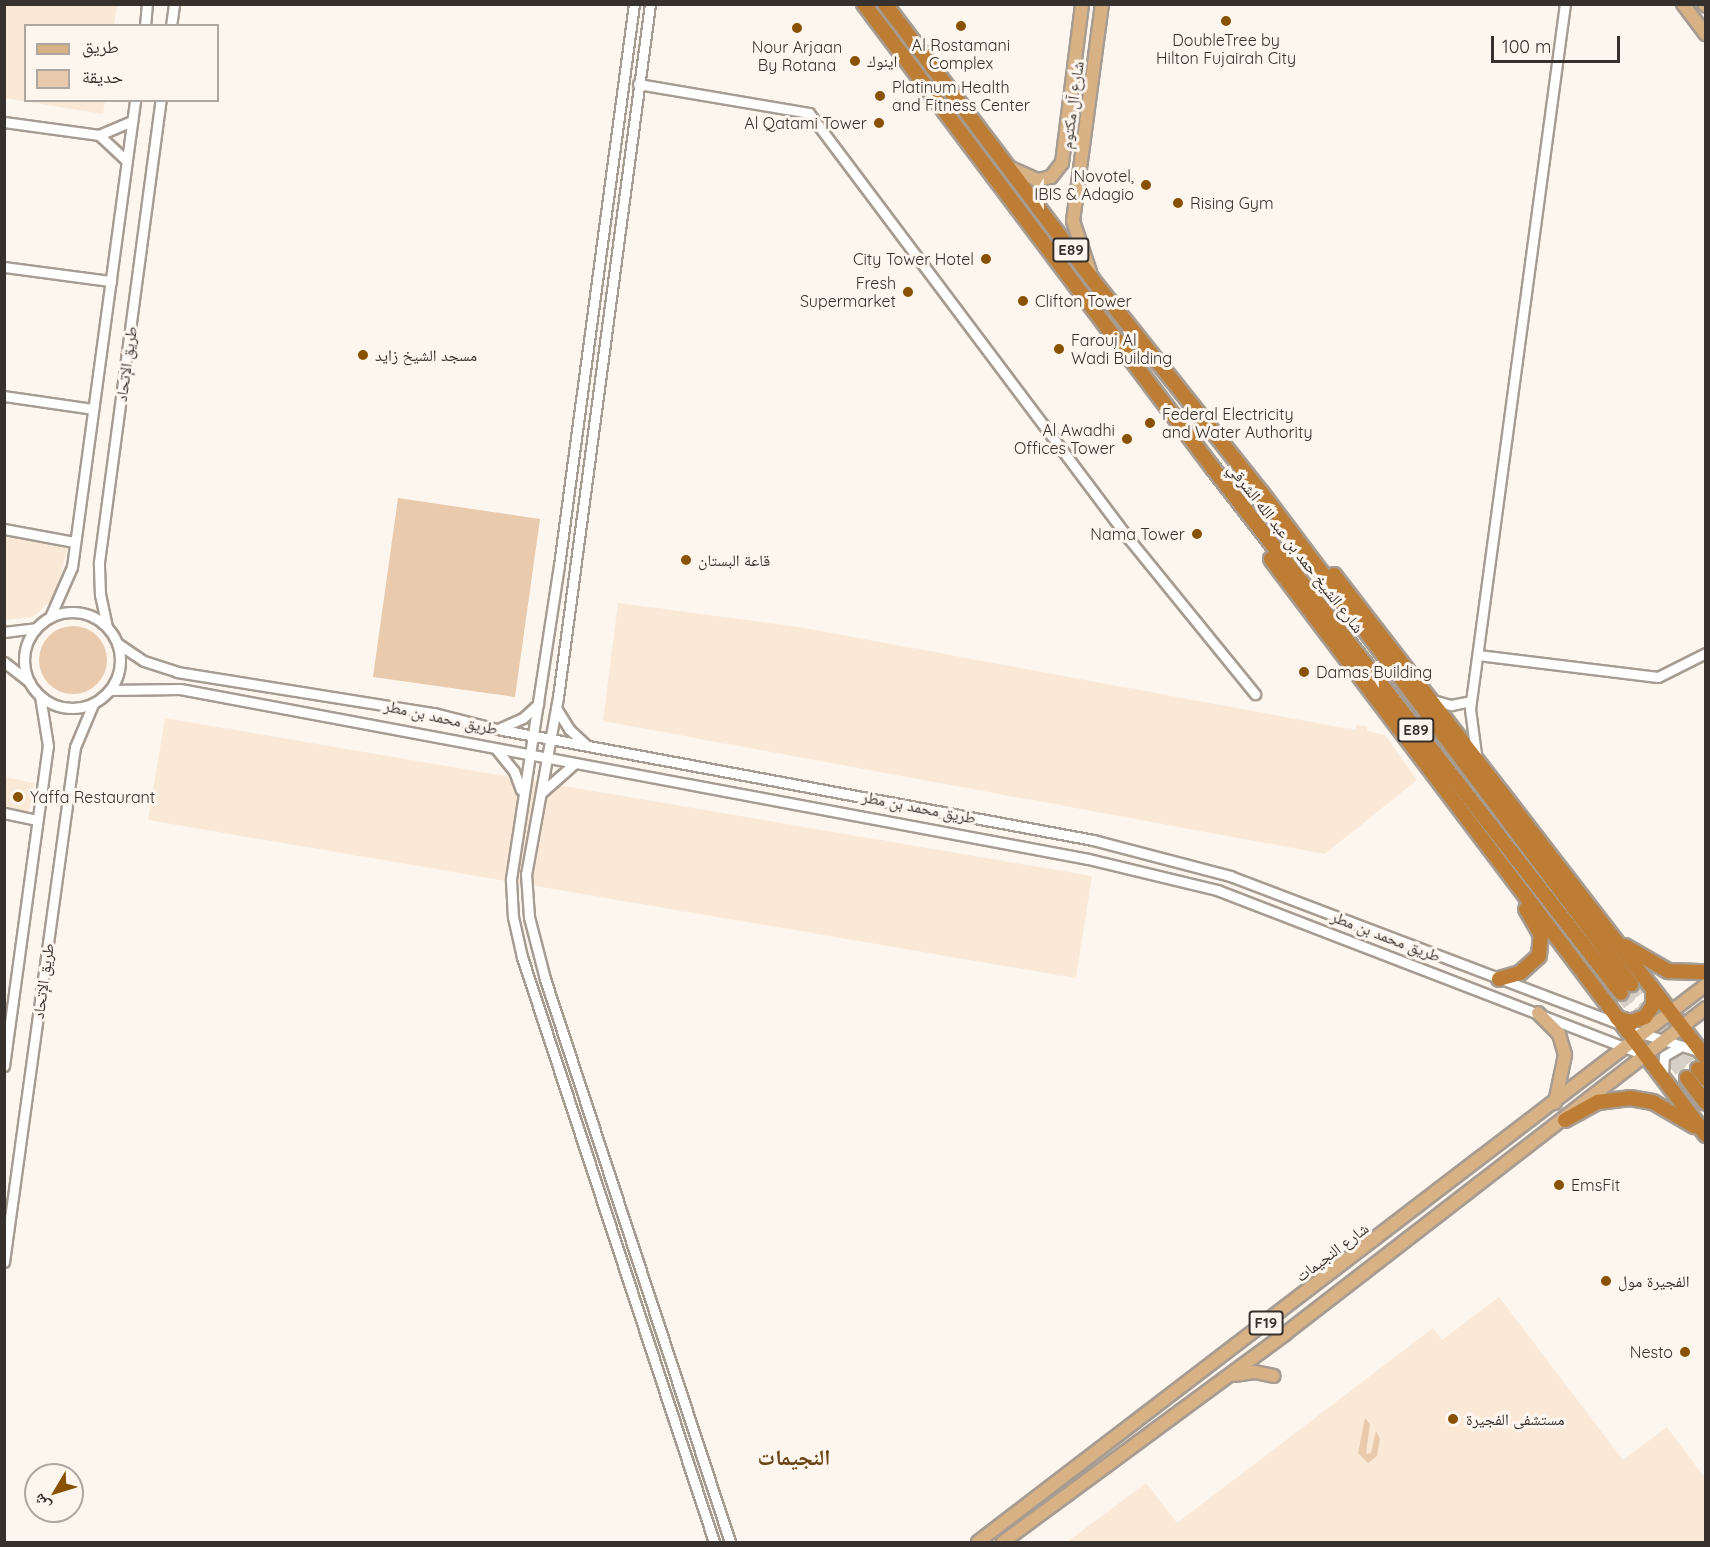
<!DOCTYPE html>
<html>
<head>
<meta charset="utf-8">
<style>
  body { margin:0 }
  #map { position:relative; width:1710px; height:1547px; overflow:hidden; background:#fdf6ef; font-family:Quicksand,"Noto Naskh Arabic",sans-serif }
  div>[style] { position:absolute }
  .built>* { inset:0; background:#fbe9d8 }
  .green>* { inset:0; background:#e9caac }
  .round { border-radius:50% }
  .highway-tunnel>* { height:14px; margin-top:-7px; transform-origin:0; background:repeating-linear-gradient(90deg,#d5cfc8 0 14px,transparent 0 21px) }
  .roads { filter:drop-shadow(2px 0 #a79c91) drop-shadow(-2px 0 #a79c91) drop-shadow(0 2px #a79c91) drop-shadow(0 -2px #a79c91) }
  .minor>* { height:9px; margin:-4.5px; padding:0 4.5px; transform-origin:4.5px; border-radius:4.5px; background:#fff }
  .minor>.ring { margin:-4.5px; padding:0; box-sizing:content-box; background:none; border:9px solid #fff; border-radius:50% }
  .major>* { height:12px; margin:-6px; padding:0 6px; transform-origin:6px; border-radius:6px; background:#d8b185 }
  .highway>* { height:14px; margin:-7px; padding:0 7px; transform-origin:7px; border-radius:7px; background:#be7d34 }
  .dots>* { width:16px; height:16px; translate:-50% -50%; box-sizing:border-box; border:3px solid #fdf6ef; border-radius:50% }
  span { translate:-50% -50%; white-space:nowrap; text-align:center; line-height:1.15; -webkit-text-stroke:6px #fdf6ef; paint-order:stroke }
  .shield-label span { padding:2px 4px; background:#fdf6ef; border:2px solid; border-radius:4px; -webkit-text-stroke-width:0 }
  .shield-label { font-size:15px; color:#36312d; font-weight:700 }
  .poi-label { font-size:16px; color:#36312d }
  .left { translate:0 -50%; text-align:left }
  .right { translate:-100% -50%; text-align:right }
  .street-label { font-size:16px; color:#36312d }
  .district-label { font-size:22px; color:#6c4517; font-weight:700 }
  .frame { position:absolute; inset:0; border:6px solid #36312d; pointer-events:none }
  .legend { position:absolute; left:24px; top:24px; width:195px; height:78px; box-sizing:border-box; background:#fdf6ef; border:2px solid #ada7a1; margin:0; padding:8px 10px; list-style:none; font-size:18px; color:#36312d }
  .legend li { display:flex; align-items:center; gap:12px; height:30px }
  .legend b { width:30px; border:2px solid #ada7a1 }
  .north { position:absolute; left:24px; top:1463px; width:60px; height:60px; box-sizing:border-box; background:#fdf6ef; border:2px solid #ada7a1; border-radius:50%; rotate:232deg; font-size:16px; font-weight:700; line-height:24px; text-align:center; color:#36312d }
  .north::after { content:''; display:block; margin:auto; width:21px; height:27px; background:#895203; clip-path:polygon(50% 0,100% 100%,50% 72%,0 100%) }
  .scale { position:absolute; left:1491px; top:36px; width:129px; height:27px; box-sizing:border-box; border:3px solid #36312d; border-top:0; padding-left:8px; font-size:18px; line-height:21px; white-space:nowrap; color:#36312d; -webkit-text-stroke:4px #fdf6ef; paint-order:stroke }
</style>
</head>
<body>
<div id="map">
  <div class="built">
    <i style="clip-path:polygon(4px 5px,117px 5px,114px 25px,26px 26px,26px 100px,105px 101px,103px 114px,5px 98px)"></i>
    <i style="clip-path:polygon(4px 534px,68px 545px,55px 597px,33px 617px,5px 620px)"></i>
    <i style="clip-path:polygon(618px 603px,799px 627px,1355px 730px,1357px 725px,1367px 726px,1367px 731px,1385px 735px,1417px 780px,1325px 854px,603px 721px)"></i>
    <i style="clip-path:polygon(165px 718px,1092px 876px,1076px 978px,148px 820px)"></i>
    <i style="clip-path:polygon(5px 777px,34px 783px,29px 812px,5px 807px)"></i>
    <i style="clip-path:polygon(1499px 1297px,1623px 1460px,1667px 1427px,1705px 1478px,1705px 1542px,1067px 1542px,1146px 1483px,1177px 1523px,1433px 1328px,1442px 1340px)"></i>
  </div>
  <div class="green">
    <i style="clip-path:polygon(398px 498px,540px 519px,515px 697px,373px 677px)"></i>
    <i class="round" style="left:39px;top:626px;width:68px;height:68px"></i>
    <i style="clip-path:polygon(1365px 1418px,1370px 1424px,1366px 1454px,1371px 1453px,1376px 1431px,1380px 1439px,1377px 1456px,1368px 1463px,1358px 1453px)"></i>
  </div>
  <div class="highway-tunnel">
    <i style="left:1631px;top:984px;width:108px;rotate:51.8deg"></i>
    <i style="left:1621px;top:993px;width:108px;rotate:52.2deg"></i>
  </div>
  <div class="roads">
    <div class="minor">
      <i style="left:634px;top:4px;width:566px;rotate:97.61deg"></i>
      <i style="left:559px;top:565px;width:319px;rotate:98.7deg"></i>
      <i style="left:511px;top:880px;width:37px;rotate:87deg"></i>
      <i style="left:513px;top:917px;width:41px;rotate:77.3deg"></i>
      <i style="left:522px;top:957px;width:616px;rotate:71.83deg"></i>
      <i style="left:650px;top:4px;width:699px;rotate:97.56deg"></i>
      <i style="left:558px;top:697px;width:180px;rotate:100.2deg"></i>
      <i style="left:526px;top:874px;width:43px;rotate:86deg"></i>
      <i style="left:529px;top:917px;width:64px;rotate:75.5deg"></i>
      <i style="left:545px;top:979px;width:593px;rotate:71.81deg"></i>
      <i style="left:145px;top:26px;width:22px;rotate:-85deg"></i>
      <i style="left:171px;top:26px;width:22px;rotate:-82deg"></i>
      <i style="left:638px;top:84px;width:173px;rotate:9.6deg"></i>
      <i style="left:809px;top:113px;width:533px;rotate:53.09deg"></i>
      <i style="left:1129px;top:539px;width:200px;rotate:50.9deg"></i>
      <i style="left:4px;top:122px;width:96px;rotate:7.8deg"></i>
      <i style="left:99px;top:135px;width:37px;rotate:43deg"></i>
      <i style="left:99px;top:135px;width:36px;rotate:-23deg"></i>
      <i style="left:4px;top:267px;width:108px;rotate:7.5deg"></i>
      <i style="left:4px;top:396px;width:90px;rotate:8.3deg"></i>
      <i style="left:4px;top:529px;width:71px;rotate:10.5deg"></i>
      <i class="ring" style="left:24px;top:612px;width:87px;height:87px"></i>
      <i style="left:50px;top:617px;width:55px;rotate:-66.3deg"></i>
      <i style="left:72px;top:567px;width:471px;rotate:-82.3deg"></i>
      <i style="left:107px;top:627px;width:33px;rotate:-102deg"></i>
      <i style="left:100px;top:595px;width:33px;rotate:-92deg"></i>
      <i style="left:99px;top:562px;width:466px;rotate:-82.4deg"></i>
      <i style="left:4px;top:632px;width:32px;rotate:-7deg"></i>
      <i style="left:117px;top:643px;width:32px;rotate:34deg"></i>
      <i style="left:144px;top:661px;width:35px;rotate:18deg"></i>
      <i style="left:177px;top:672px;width:260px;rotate:9.1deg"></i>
      <i style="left:434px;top:713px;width:65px;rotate:14.3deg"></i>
      <i style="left:497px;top:729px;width:606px;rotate:10.55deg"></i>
      <i style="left:1093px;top:840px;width:142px;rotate:14.7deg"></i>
      <i style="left:1230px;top:876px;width:419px;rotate:20.8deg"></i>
      <i style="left:1478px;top:655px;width:181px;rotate:7deg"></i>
      <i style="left:1658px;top:677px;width:54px;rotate:-26.6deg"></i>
      <i style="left:4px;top:662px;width:31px;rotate:38deg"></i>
      <i style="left:110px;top:690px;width:70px;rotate:-0.8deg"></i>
      <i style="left:180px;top:689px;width:924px;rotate:10.6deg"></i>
      <i style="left:1088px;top:859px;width:133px;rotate:13.5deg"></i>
      <i style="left:1217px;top:890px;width:458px;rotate:21.1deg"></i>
      <i style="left:1433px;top:700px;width:19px;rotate:16deg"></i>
      <i style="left:1451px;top:705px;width:20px;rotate:-11deg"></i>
      <i style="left:556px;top:708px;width:25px;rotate:58deg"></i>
      <i style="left:569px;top:729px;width:23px;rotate:43deg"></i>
      <i style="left:498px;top:729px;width:27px;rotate:-24deg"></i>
      <i style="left:523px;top:718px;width:21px;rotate:-43deg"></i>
      <i style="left:496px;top:749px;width:28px;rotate:51deg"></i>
      <i style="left:514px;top:771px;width:20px;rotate:70deg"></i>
      <i style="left:1476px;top:754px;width:45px;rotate:-97.6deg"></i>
      <i style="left:1470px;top:709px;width:711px;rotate:-82.33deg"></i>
      <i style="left:541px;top:793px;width:44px;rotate:-41.3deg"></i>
      <i style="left:4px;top:813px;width:33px;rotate:12deg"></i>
      <i style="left:1638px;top:1032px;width:66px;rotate:17.6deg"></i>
      <i style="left:4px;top:1066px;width:323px;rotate:-82.2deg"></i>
      <i style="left:48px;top:746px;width:51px;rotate:-99.1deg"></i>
      <i style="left:1663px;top:1075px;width:19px;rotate:-87deg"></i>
      <i style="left:1664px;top:1056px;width:20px;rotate:-30deg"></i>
      <i style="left:4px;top:1262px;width:520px;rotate:-82.15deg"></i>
      <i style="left:75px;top:747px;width:47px;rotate:-67.3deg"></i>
    </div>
    <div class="major">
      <i style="left:1683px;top:4px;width:38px;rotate:53deg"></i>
      <i style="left:1704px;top:4px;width:3px;rotate:45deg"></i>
      <i style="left:1006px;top:166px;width:35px;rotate:24deg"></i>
      <i style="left:1038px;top:180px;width:13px;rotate:-13deg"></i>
      <i style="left:1051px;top:177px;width:18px;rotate:-52deg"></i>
      <i style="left:1062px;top:163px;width:160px;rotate:-82.8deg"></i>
      <i style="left:1090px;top:272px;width:54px;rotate:-108.4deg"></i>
      <i style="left:1073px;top:221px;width:219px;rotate:-82.4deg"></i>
      <i style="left:1538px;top:1013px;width:30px;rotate:45deg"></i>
      <i style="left:1559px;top:1034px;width:22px;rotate:74deg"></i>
      <i style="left:1565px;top:1055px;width:49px;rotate:101.8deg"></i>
      <i style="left:1234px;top:1375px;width:21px;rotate:-8deg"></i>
      <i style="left:1255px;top:1372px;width:19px;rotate:12deg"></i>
      <i style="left:978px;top:1542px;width:917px;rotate:-37.42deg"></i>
      <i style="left:1003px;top:1542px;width:352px;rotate:-36.4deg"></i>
      <i style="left:1286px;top:1333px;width:531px;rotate:-37.73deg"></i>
    </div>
    <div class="highway">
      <i style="left:864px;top:4px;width:579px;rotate:53.07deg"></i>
      <i style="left:1212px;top:467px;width:666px;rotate:52.13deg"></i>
      <i style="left:885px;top:4px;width:344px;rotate:53deg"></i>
      <i style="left:1092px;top:279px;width:272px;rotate:51.6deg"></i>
      <i style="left:1261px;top:492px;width:616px;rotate:53.06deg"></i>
      <i style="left:1271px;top:559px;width:722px;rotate:52.94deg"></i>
      <i style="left:1334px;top:575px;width:610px;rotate:52.4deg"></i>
      <i style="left:1625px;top:946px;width:50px;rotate:30.2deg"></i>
      <i style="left:1668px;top:971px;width:38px;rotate:2deg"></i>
      <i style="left:1499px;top:979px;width:22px;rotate:-16deg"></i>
      <i style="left:1520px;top:973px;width:25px;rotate:-42deg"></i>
      <i style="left:1539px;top:956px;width:21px;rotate:-85deg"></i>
      <i style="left:1541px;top:935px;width:30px;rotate:-120deg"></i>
      <i style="left:1617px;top:1018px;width:15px;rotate:16deg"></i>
      <i style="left:1631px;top:1022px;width:15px;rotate:-20deg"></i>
      <i style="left:1645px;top:1017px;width:14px;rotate:-56deg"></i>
      <i style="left:1653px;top:1005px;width:15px;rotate:-90deg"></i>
      <i style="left:1698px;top:1069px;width:13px;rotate:51deg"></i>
      <i style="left:1687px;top:1078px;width:31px;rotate:53deg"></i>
      <i style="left:1565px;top:1120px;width:38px;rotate:-29deg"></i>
      <i style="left:1598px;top:1102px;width:32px;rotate:-7deg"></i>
      <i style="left:1630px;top:1098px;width:23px;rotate:10deg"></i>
      <i style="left:1653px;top:1102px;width:48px;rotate:30.3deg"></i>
    </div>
  </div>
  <div class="dots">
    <i style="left:1226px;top:21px;background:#895203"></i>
    <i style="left:961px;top:26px;background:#895203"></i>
    <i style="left:797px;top:28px;background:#895203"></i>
    <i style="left:855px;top:61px;background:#895203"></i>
    <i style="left:880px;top:96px;background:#895203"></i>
    <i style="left:879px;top:123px;background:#895203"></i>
    <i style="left:1146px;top:185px;background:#895203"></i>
    <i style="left:1178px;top:203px;background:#895203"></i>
    <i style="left:986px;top:259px;background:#895203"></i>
    <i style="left:908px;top:292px;background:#895203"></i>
    <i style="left:1023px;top:301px;background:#895203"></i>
    <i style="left:1059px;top:349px;background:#895203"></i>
    <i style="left:363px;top:355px;background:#895203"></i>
    <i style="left:1150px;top:423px;background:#895203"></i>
    <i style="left:1127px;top:439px;background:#895203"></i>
    <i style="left:1197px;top:534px;background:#895203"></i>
    <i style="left:686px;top:560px;background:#895203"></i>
    <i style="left:1304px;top:672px;background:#895203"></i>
    <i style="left:18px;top:797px;background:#895203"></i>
    <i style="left:1559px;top:1185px;background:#895203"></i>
    <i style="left:1606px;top:1281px;background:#895203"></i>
    <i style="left:1685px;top:1352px;background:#895203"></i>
    <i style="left:1453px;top:1419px;background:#895203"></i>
  </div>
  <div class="shield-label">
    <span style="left:1071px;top:250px">E89</span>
    <span style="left:1416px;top:730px">E89</span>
    <span style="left:1266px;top:1323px">F19</span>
  </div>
  <div class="poi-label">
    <span style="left:1226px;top:49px">DoubleTree by<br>Hilton Fujairah City</span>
    <span style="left:961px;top:54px">Al Rostamani<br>Complex</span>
    <span style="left:797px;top:56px">Nour Arjaan<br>By Rotana</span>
    <span class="left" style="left:867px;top:61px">اينوك</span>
    <span class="left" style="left:892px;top:96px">Platinum Health<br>and Fitness Center</span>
    <span class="right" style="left:867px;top:123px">Al Qatami Tower</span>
    <span class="right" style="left:1134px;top:185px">Novotel,<br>IBIS &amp; Adagio</span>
    <span class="left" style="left:1190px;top:203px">Rising Gym</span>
    <span class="right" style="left:974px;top:259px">City Tower Hotel</span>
    <span class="right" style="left:896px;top:292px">Fresh<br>Supermarket</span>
    <span class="left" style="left:1035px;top:301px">Clifton Tower</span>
    <span class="left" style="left:1071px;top:349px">Farouj Al<br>Wadi Building</span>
    <span class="left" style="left:375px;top:355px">مسجد الشيخ زايد</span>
    <span class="left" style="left:1162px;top:423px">Federal Electricity<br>and Water Authority</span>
    <span class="right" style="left:1115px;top:439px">Al Awadhi<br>Offices Tower</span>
    <span class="right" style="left:1185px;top:534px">Nama Tower</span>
    <span class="left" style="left:698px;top:560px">قاعة البستان</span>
    <span class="left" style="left:1316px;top:672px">Damas Building</span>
    <span class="left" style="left:30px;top:797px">Yaffa Restaurant</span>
    <span class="left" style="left:1571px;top:1185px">EmsFit</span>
    <span class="left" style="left:1618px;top:1281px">الفجيرة مول</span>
    <span class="right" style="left:1673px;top:1352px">Nesto</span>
    <span class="left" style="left:1466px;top:1419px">مستشفى الفجيرة</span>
  </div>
  <div class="street-label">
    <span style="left:1072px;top:105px;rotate:-82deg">شارع آل مكتوم</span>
    <span style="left:126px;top:364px;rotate:-82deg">طريق اﻹتحاد</span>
    <span style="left:1296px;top:548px;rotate:52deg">شارع الشيخ حمد بن عبد الله الشرقي</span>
    <span style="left:441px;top:717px;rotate:12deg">طريق محمد بن مطر</span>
    <span style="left:919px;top:807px;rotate:11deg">طريق محمد بن مطر</span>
    <span style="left:1386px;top:936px;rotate:21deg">طريق محمد بن مطر</span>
    <span style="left:43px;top:981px;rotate:-82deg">طريق اﻹتحاد</span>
    <span style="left:1332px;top:1252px;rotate:-37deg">شارع النجيمات</span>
  </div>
  <div class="district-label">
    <span style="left:794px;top:1458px">النجيمات</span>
  </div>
  <div class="frame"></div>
  <ul class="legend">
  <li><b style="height:8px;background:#d8b185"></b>طريق</li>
  <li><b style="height:16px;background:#e9caac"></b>حديقة</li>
  </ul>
  <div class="north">ش</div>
  <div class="scale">100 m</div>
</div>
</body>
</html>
